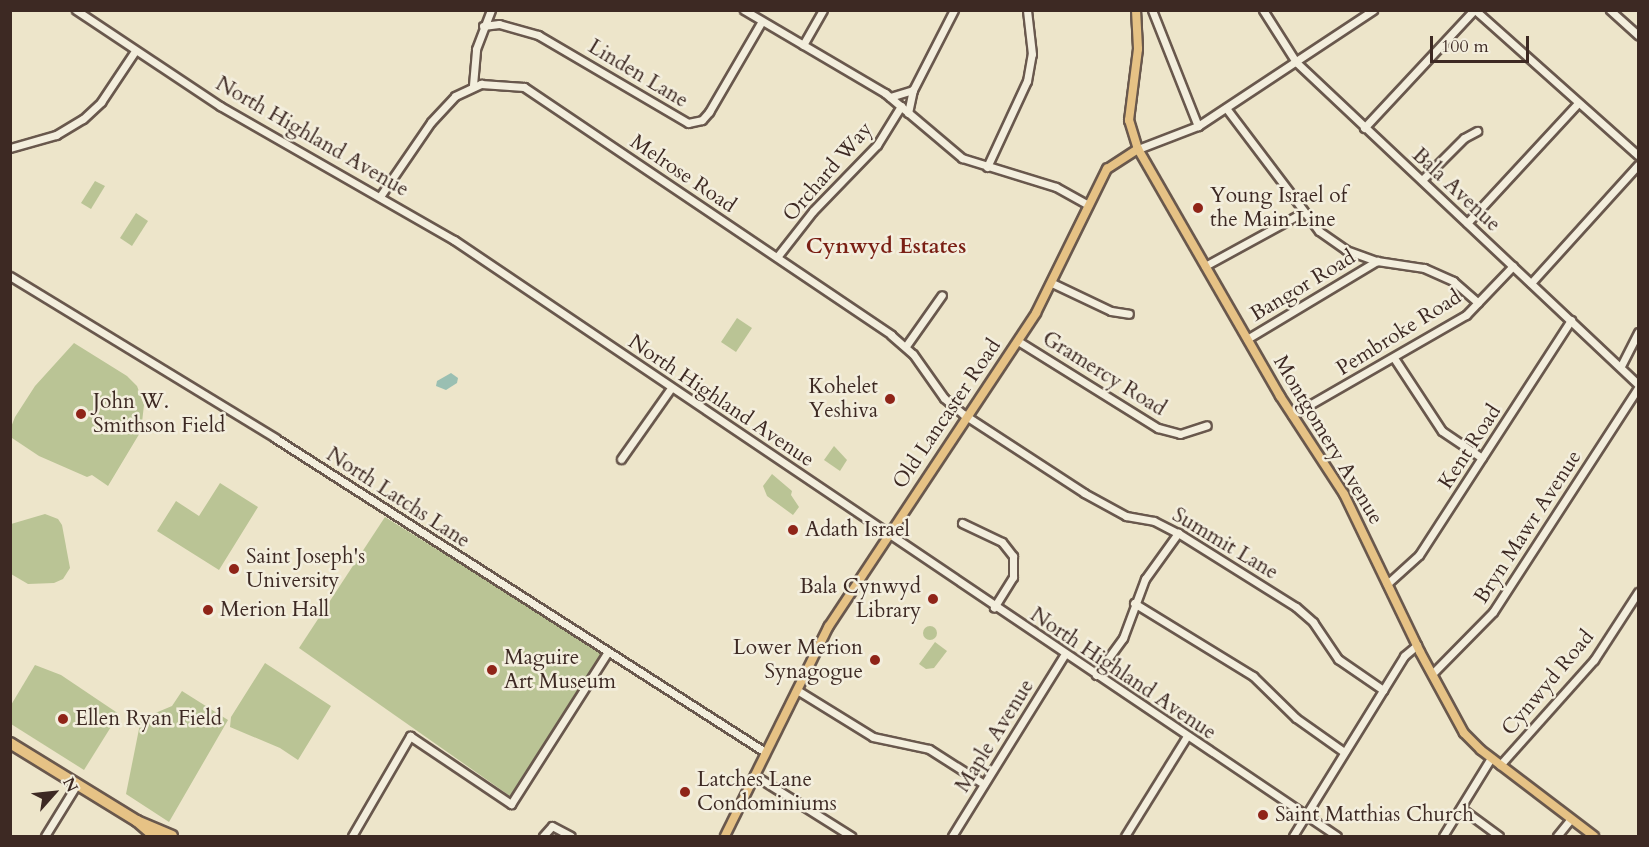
<!DOCTYPE html>
<html>
<head>
<meta charset="utf-8">
<style>
  body { margin:0 }
  #map { position:relative; width:1649px; height:847px; overflow:hidden; background:#ede5ca; font-family:Cardo,serif }
  div>[style] { position:absolute }
  .green>* { inset:0; background:#bac495 }
  .round { border-radius:50% }
  .water>* { inset:0; background:#9abfb2 }
  .roads { filter:drop-shadow(2px 0 #69584d) drop-shadow(-2px 0 #69584d) drop-shadow(0 2px #69584d) drop-shadow(0 -2px #69584d) }
  .minor>* { height:7px; margin:-3.5px; padding:0 3.5px; transform-origin:3.5px; border-radius:3.5px; background:#f3eedd }
  .major>* { height:8px; margin:-4px; padding:0 4px; transform-origin:4px; border-radius:4px; background:#e6c285 }
  .highway>* { height:10px; margin:-5px; padding:0 5px; transform-origin:5px; border-radius:5px; background:#e6c285 }
  .dots>* { width:16px; height:16px; translate:-50% -50%; box-sizing:border-box; border:3px solid #f3eedd; border-radius:50% }
  span { translate:-50% -50%; white-space:nowrap; text-align:center; line-height:1.15; -webkit-text-stroke:5px #f3eedd; paint-order:stroke }
  .street-label { font-size:21px; color:#3d2923 }
  .poi-label { font-size:21px; color:#3d2923 }
  .left { translate:0 -50%; text-align:left }
  .right { translate:-100% -50%; text-align:right }
  .neighbourhood-label { font-size:22px; color:#7a1f14; font-weight:700 }
  .frame { position:absolute; inset:0; border:12px solid #3d2923; pointer-events:none }
  .north { position:absolute; left:24px; top:763px; width:60px; height:60px; -webkit-text-stroke:4px #f3eedd; paint-order:stroke; rotate:63deg; font-size:16px; font-weight:700; line-height:24px; text-align:center; color:#3d2923 }
  .north::after { content:''; display:block; margin:auto; width:21px; height:27px; background:#3d2923; clip-path:polygon(50% 0,100% 100%,50% 72%,0 100%) }
  .scale { position:absolute; left:1430px; top:36px; width:99px; height:27px; box-sizing:border-box; border:3px solid #3d2923; border-top:0; padding-left:8px; font-size:18px; line-height:21px; white-space:nowrap; color:#3d2923; -webkit-text-stroke:4px #f3eedd; paint-order:stroke }
</style>
</head>
<body>
<div id="map">
  <div class="green">
    <i style="clip-path:polygon(95px 181px,105px 186px,91px 209px,81px 203px)"></i>
    <i style="clip-path:polygon(136px 213px,148px 221px,132px 246px,120px 238px)"></i>
    <i style="clip-path:polygon(737px 318px,752px 328px,736px 352px,721px 342px)"></i>
    <i style="clip-path:polygon(74px 343px,127px 376px,137px 386px,144px 405px,141px 431px,108px 486px,92px 475px,87px 477px,39px 456px,12px 438px,11px 427px,15px 417px,35px 386px)"></i>
    <i style="clip-path:polygon(834px 446px,847px 460px,840px 471px,824px 460px)"></i>
    <i style="clip-path:polygon(772px 474px,792px 491px,791px 495px,799px 507px,793px 515px,767px 496px,763px 486px)"></i>
    <i style="clip-path:polygon(220px 483px,258px 507px,219px 570px,157px 531px,176px 501px,199px 516px)"></i>
    <i style="clip-path:polygon(45px 514px,58px 519px,62px 525px,70px 568px,63px 579px,54px 583px,28px 584px,11px 574px,11px 524px)"></i>
    <i style="clip-path:polygon(385px 517px,602px 652px,510px 796px,299px 648px)"></i>
    <i class="round" style="left:923px;top:626px;width:14px;height:14px"></i>
    <i style="clip-path:polygon(935px 642px,947px 651px,934px 668px,926px 669px,919px 664px)"></i>
    <i style="clip-path:polygon(265px 663px,331px 706px,298px 760px,280px 748px,230px 727px,231px 717px)"></i>
    <i style="clip-path:polygon(35px 665px,61px 675px,119px 714px,84px 770px,11px 724px,11px 705px)"></i>
    <i style="clip-path:polygon(182px 691px,228px 720px,169px 822px,126px 794px,141px 719px,172px 706px)"></i>
  </div>
  <div class="water">
    <i style="clip-path:polygon(451px 373px,458px 378px,457px 383px,446px 390px,436px 386px,437px 381px)"></i>
  </div>
  <div class="roads">
    <div class="minor">
      <i style="left:76px;top:10px;width:173px;rotate:33.7deg"></i>
      <i style="left:220px;top:106px;width:270px;rotate:29.8deg"></i>
      <i style="left:454px;top:240px;width:1065px;rotate:34.02deg"></i>
      <i style="left:744px;top:10px;width:164px;rotate:30.5deg"></i>
      <i style="left:885px;top:93px;width:101px;rotate:40.2deg"></i>
      <i style="left:962px;top:158px;width:98px;rotate:17.1deg"></i>
      <i style="left:1056px;top:187px;width:37px;rotate:29deg"></i>
      <i style="left:1152px;top:10px;width:125px;rotate:68.4deg"></i>
      <i style="left:1263px;top:10px;width:62px;rotate:57.6deg"></i>
      <i style="left:1296px;top:62px;width:470px;rotate:43.3deg"></i>
      <i style="left:1475px;top:10px;width:218px;rotate:41.7deg"></i>
      <i style="left:1610px;top:10px;width:38px;rotate:42deg"></i>
      <i style="left:483px;top:26px;width:16px;rotate:-7deg"></i>
      <i style="left:499px;top:24px;width:41px;rotate:15.8deg"></i>
      <i style="left:538px;top:35px;width:174px;rotate:30.4deg"></i>
      <i style="left:688px;top:123px;width:14px;rotate:-12deg"></i>
      <i style="left:702px;top:120px;width:11px;rotate:-49deg"></i>
      <i style="left:709px;top:112px;width:105px;rotate:-59.8deg"></i>
      <i style="left:803px;top:45px;width:40px;rotate:-60.3deg"></i>
      <i style="left:473px;top:85px;width:36px;rotate:-85deg"></i>
      <i style="left:476px;top:49px;width:42px;rotate:-69deg"></i>
      <i style="left:890px;top:97px;width:24px;rotate:-17deg"></i>
      <i style="left:1226px;top:108px;width:154px;rotate:52.9deg"></i>
      <i style="left:1319px;top:231px;width:33px;rotate:35deg"></i>
      <i style="left:1346px;top:250px;width:33px;rotate:20deg"></i>
      <i style="left:1377px;top:261px;width:48px;rotate:8.5deg"></i>
      <i style="left:1424px;top:268px;width:32px;rotate:24deg"></i>
      <i style="left:1453px;top:281px;width:33px;rotate:41deg"></i>
      <i style="left:908px;top:113px;width:24px;rotate:-78deg"></i>
      <i style="left:913px;top:90px;width:90px;rotate:-62.9deg"></i>
      <i style="left:1364px;top:128px;width:161px;rotate:-47deg"></i>
      <i style="left:10px;top:148px;width:48px;rotate:-15.8deg"></i>
      <i style="left:56px;top:135px;width:31px;rotate:-31deg"></i>
      <i style="left:83px;top:119px;width:25px;rotate:-43deg"></i>
      <i style="left:101px;top:102px;width:61px;rotate:-56.3deg"></i>
      <i style="left:1138px;top:149px;width:64px;rotate:-21deg"></i>
      <i style="left:1198px;top:126px;width:210px;rotate:-33.5deg"></i>
      <i style="left:987px;top:167px;width:95px;rotate:-65.1deg"></i>
      <i style="left:1027px;top:81px;width:27px;rotate:-80deg"></i>
      <i style="left:1032px;top:54px;width:44px;rotate:-96.5deg"></i>
      <i style="left:1422px;top:180px;width:59px;rotate:-45deg"></i>
      <i style="left:1464px;top:138px;width:15px;rotate:-28deg"></i>
      <i style="left:381px;top:195px;width:88px;rotate:-55.6deg"></i>
      <i style="left:431px;top:122px;width:35px;rotate:-47deg"></i>
      <i style="left:455px;top:96px;width:29px;rotate:-25deg"></i>
      <i style="left:481px;top:84px;width:43px;rotate:4deg"></i>
      <i style="left:524px;top:87px;width:443px;rotate:34deg"></i>
      <i style="left:891px;top:335px;width:29px;rotate:41deg"></i>
      <i style="left:913px;top:354px;width:54px;rotate:54.8deg"></i>
      <i style="left:944px;top:398px;width:25px;rotate:40deg"></i>
      <i style="left:963px;top:414px;width:145px;rotate:33.1deg"></i>
      <i style="left:1084px;top:493px;width:48px;rotate:28.7deg"></i>
      <i style="left:1126px;top:516px;width:28px;rotate:10deg"></i>
      <i style="left:1154px;top:521px;width:27px;rotate:27deg"></i>
      <i style="left:1178px;top:533px;width:139px;rotate:32.1deg"></i>
      <i style="left:1296px;top:607px;width:23px;rotate:41deg"></i>
      <i style="left:1313px;top:622px;width:45px;rotate:56deg"></i>
      <i style="left:1338px;top:659px;width:55px;rotate:34.6deg"></i>
      <i style="left:1467px;top:223px;width:163px;rotate:-47.2deg"></i>
      <i style="left:777px;top:257px;width:58px;rotate:-52deg"></i>
      <i style="left:813px;top:211px;width:92px;rotate:-45.9deg"></i>
      <i style="left:877px;top:145px;width:46px;rotate:-58.4deg"></i>
      <i style="left:1205px;top:266px;width:111px;rotate:-28.7deg"></i>
      <i style="left:10px;top:276px;width:311px;rotate:31.4deg"></i>
      <i style="left:275px;top:438px;width:582px;rotate:32.65deg"></i>
      <i style="left:1052px;top:283px;width:65px;rotate:25.4deg"></i>
      <i style="left:1111px;top:311px;width:18px;rotate:9deg"></i>
      <i style="left:1531px;top:283px;width:159px;rotate:-47.8deg"></i>
      <i style="left:1247px;top:339px;width:152px;rotate:-31deg"></i>
      <i style="left:1018px;top:341px;width:165px;rotate:31.9deg"></i>
      <i style="left:1158px;top:428px;width:23px;rotate:15deg"></i>
      <i style="left:1180px;top:434px;width:28px;rotate:-18deg"></i>
      <i style="left:906px;top:346px;width:62px;rotate:-54.8deg"></i>
      <i style="left:1394px;top:358px;width:87px;rotate:56.7deg"></i>
      <i style="left:1442px;top:431px;width:48px;rotate:34deg"></i>
      <i style="left:1621px;top:366px;width:38px;rotate:-63deg"></i>
      <i style="left:1292px;top:415px;width:201px;rotate:-29.9deg"></i>
      <i style="left:1466px;top:315px;width:68px;rotate:-46.2deg"></i>
      <i style="left:621px;top:459px;width:87px;rotate:-54.8deg"></i>
      <i style="left:962px;top:523px;width:44px;rotate:25.4deg"></i>
      <i style="left:1002px;top:542px;width:18px;rotate:52deg"></i>
      <i style="left:1013px;top:556px;width:21px;rotate:90deg"></i>
      <i style="left:1013px;top:577px;width:36px;rotate:122deg"></i>
      <i style="left:1387px;top:584px;width:43px;rotate:-42.2deg"></i>
      <i style="left:1419px;top:555px;width:280px;rotate:-57.1deg"></i>
      <i style="left:1134px;top:603px;width:140px;rotate:31.5deg"></i>
      <i style="left:1253px;top:676px;width:60px;rotate:44.3deg"></i>
      <i style="left:1296px;top:718px;width:59px;rotate:35.3deg"></i>
      <i style="left:1432px;top:674px;width:87px;rotate:-45.5deg"></i>
      <i style="left:1493px;top:612px;width:267px;rotate:-57.1deg"></i>
      <i style="left:1096px;top:675px;width:46px;rotate:-53.9deg"></i>
      <i style="left:1123px;top:638px;width:63px;rotate:-69.6deg"></i>
      <i style="left:1145px;top:579px;width:57px;rotate:-54.3deg"></i>
      <i style="left:797px;top:690px;width:89px;rotate:31.7deg"></i>
      <i style="left:873px;top:737px;width:57px;rotate:12.1deg"></i>
      <i style="left:929px;top:749px;width:65px;rotate:32.5deg"></i>
      <i style="left:1500px;top:765px;width:141px;rotate:-48.2deg"></i>
      <i style="left:1594px;top:660px;width:81px;rotate:-57.1deg"></i>
      <i style="left:754px;top:775px;width:115px;rotate:32.2deg"></i>
      <i style="left:1461px;top:808px;width:47px;rotate:36.4deg"></i>
      <i style="left:45px;top:836px;width:61px;rotate:-58.4deg"></i>
      <i style="left:352px;top:836px;width:116px;rotate:-59.9deg"></i>
      <i style="left:410px;top:736px;width:122px;rotate:34deg"></i>
      <i style="left:511px;top:804px;width:180px;rotate:-57.5deg"></i>
      <i style="left:543px;top:836px;width:13px;rotate:-48deg"></i>
      <i style="left:552px;top:826px;width:21px;rotate:28deg"></i>
      <i style="left:952px;top:836px;width:214px;rotate:-58.2deg"></i>
      <i style="left:1125px;top:836px;width:118px;rotate:-58.2deg"></i>
      <i style="left:1293px;top:836px;width:211px;rotate:-58.3deg"></i>
      <i style="left:1404px;top:656px;width:17px;rotate:-40deg"></i>
      <i style="left:1443px;top:836px;width:92px;rotate:-58.4deg"></i>
      <i style="left:1557px;top:836px;width:22px;rotate:-51deg"></i>
    </div>
    <div class="major">
      <i style="left:1136px;top:10px;width:39px;rotate:87deg"></i>
      <i style="left:1138px;top:49px;width:72px;rotate:97.2deg"></i>
      <i style="left:1129px;top:120px;width:30px;rotate:73deg"></i>
      <i style="left:1138px;top:149px;width:285px;rotate:60.1deg"></i>
      <i style="left:1280px;top:396px;width:117px;rotate:56.9deg"></i>
      <i style="left:1344px;top:494px;width:175px;rotate:64.3deg"></i>
      <i style="left:1420px;top:652px;width:92px;rotate:61.5deg"></i>
      <i style="left:1464px;top:733px;width:24px;rotate:45deg"></i>
      <i style="left:1481px;top:750px;width:142px;rotate:37.3deg"></i>
      <i style="left:725px;top:836px;width:234px;rotate:-63.7deg"></i>
      <i style="left:829px;top:626px;width:375px;rotate:-56.5deg"></i>
      <i style="left:1036px;top:313px;width:161px;rotate:-63.8deg"></i>
      <i style="left:1107px;top:169px;width:37px;rotate:-33deg"></i>
    </div>
    <div class="highway">
      <i style="left:10px;top:743px;width:149px;rotate:31.6deg"></i>
      <i style="left:137px;top:821px;width:38px;rotate:23deg"></i>
      <i style="left:137px;top:821px;width:23px;rotate:41deg"></i>
    </div>
  </div>
  <div class="dots">
    <i style="left:1198px;top:208px;background:#8f2418"></i>
    <i style="left:890px;top:399px;background:#8f2418"></i>
    <i style="left:81px;top:414px;background:#8f2418"></i>
    <i style="left:793px;top:530px;background:#8f2418"></i>
    <i style="left:234px;top:569px;background:#8f2418"></i>
    <i style="left:933px;top:599px;background:#8f2418"></i>
    <i style="left:208px;top:610px;background:#8f2418"></i>
    <i style="left:875px;top:660px;background:#8f2418"></i>
    <i style="left:492px;top:670px;background:#8f2418"></i>
    <i style="left:63px;top:719px;background:#8f2418"></i>
    <i style="left:685px;top:792px;background:#8f2418"></i>
    <i style="left:1263px;top:815px;background:#8f2418"></i>
  </div>
  <div class="street-label">
    <span style="left:638px;top:74px;rotate:31deg">Linden Lane</span>
    <span style="left:312px;top:137px;rotate:30deg">North Highland Avenue</span>
    <span style="left:828px;top:172px;rotate:-49deg">Orchard Way</span>
    <span style="left:683px;top:174px;rotate:34deg">Melrose Road</span>
    <span style="left:1456px;top:190px;rotate:43deg">Bala Avenue</span>
    <span style="left:1303px;top:286px;rotate:-31deg">Bangor Road</span>
    <span style="left:1399px;top:333px;rotate:-32deg">Pembroke Road</span>
    <span style="left:1104px;top:374px;rotate:32deg">Gramercy Road</span>
    <span style="left:721px;top:401px;rotate:34deg">North Highland Avenue</span>
    <span style="left:947px;top:414px;rotate:-56deg">Old Lancaster Road</span>
    <span style="left:1328px;top:440px;rotate:59deg">Montgomery Avenue</span>
    <span style="left:1470px;top:447px;rotate:-57deg">Kent Road</span>
    <span style="left:398px;top:498px;rotate:33deg">North Latchs Lane</span>
    <span style="left:1528px;top:527px;rotate:-57deg">Bryn Mawr Avenue</span>
    <span style="left:1225px;top:544px;rotate:31deg">Summit Lane</span>
    <span style="left:1123px;top:674px;rotate:34deg">North Highland Avenue</span>
    <span style="left:1548px;top:683px;rotate:-50deg">Cynwyd Road</span>
    <span style="left:995px;top:736px;rotate:-58deg">Maple Avenue</span>
  </div>
  <div class="poi-label">
    <span class="left" style="left:1210px;top:208px">Young Israel of<br>the Main Line</span>
    <span class="right" style="left:878px;top:399px">Kohelet<br>Yeshiva</span>
    <span class="left" style="left:93px;top:414px">John W.<br>Smithson Field</span>
    <span class="left" style="left:805px;top:530px">Adath Israel</span>
    <span class="left" style="left:246px;top:569px">Saint Joseph's<br>University</span>
    <span class="right" style="left:921px;top:599px">Bala Cynwyd<br>Library</span>
    <span class="left" style="left:220px;top:610px">Merion Hall</span>
    <span class="right" style="left:863px;top:660px">Lower Merion<br>Synagogue</span>
    <span class="left" style="left:504px;top:670px">Maguire<br>Art Museum</span>
    <span class="left" style="left:75px;top:719px">Ellen Ryan Field</span>
    <span class="left" style="left:697px;top:792px">Latches Lane<br>Condominiums</span>
    <span class="left" style="left:1275px;top:815px">Saint Matthias Church</span>
  </div>
  <div class="neighbourhood-label">
    <span style="left:886px;top:247px">Cynwyd Estates</span>
  </div>
  <div class="frame"></div>
  <div class="north">N</div>
  <div class="scale">100 m</div>
</div>
</body>
</html>
